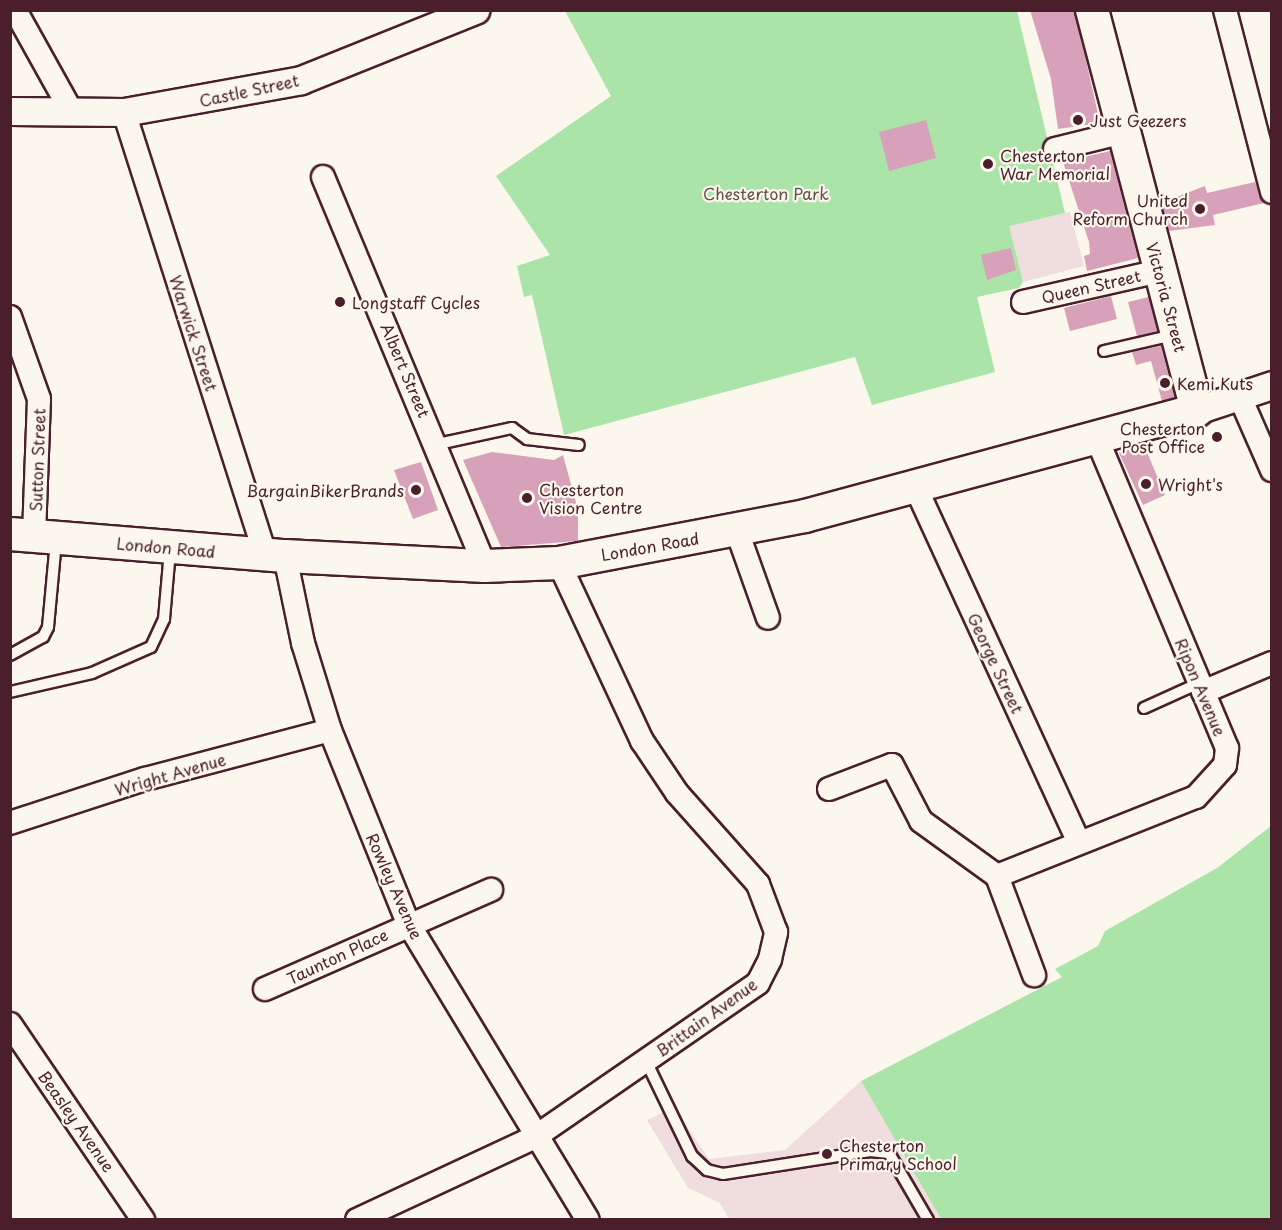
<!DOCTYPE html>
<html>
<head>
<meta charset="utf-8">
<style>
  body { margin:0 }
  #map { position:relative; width:1282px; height:1230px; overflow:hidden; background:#fbf7ec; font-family:"Playpen Sans",sans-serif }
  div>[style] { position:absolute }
  .built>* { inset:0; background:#f0dddd }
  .green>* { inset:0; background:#abe4a8 }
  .building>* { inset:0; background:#d7a1b9 }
  .roads { filter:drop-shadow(2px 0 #4a1f2b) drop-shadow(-2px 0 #4a1f2b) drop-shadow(0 2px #4a1f2b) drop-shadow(0 -2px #4a1f2b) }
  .service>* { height:10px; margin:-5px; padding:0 5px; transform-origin:5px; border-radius:5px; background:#fbf7ec }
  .minor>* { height:22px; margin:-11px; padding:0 11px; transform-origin:11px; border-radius:11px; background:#fbf7ec }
  .tertiary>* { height:27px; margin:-13.5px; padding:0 13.5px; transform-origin:13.5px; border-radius:13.5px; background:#fbf7ec }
  .secondary>* { height:32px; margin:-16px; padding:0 16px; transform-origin:16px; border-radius:16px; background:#fbf7ec }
  .dots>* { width:16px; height:16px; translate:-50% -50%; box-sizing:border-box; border:3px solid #fbf7ec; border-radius:50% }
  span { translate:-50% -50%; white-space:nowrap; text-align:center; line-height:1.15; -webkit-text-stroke:4.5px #fbf7ec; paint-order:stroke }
  .street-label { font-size:16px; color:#4a1f2b }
  .poi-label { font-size:16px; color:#4a1f2b }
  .left { translate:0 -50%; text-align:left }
  .right { translate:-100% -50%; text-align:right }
  .park-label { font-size:16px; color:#62504a }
  .frame { position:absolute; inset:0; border:12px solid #4a1f2b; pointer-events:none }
</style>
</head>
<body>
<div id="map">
  <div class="built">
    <i style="clip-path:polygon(1070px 212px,1084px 266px,1023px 282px,1008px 226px)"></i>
    <i style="clip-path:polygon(861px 1081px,941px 1219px,729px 1219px,720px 1203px,688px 1188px,647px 1120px,674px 1107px,709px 1159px,785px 1150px)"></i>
  </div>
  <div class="green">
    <i style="clip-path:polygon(565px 11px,1017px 11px,1065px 213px,1009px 226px,1023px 282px,1019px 288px,977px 297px,995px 372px,872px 405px,855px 357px,564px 435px,532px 295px,524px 297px,517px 266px,550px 255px,496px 176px,611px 96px)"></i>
    <i style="clip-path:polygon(1271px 826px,1271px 1219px,941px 1219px,861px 1081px,1062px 977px,1055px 969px,1098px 946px,1105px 931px,1217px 868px)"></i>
  </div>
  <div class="building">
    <i style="clip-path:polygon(1030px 10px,1075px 10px,1100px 123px,1058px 129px,1051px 79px)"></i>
    <i style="clip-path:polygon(926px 120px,936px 158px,889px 171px,879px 132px)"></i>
    <i style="clip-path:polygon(1110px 151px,1138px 258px,1087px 271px,1084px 256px,1090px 254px,1089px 242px,1063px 162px)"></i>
    <i style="clip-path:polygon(1255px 182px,1264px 203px,1213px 215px,1215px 225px,1169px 231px,1161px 203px,1205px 186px,1207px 193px)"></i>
    <i style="clip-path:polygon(1011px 248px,1016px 270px,987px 280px,981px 255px)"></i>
    <i style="clip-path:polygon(1111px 296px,1117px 319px,1070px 331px,1064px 308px)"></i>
    <i style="clip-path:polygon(1149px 297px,1158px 331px,1137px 336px,1128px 302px)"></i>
    <i style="clip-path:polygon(1161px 346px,1175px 397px,1162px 401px,1151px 361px,1136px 365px,1132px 352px)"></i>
    <i style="clip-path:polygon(1144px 445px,1165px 495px,1143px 505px,1119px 453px)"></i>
    <i style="clip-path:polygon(492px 452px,554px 460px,563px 455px,578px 510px,578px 541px,501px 547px,463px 460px)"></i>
    <i style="clip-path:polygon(421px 462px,438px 510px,413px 519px,394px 470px)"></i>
  </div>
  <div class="roads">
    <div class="service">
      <i style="left:1104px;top:351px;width:72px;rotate:-12.9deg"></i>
      <i style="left:438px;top:444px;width:76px;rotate:-12.2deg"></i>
      <i style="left:512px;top:428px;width:19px;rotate:36deg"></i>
      <i style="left:527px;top:439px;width:52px;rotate:6.6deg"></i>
      <i style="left:10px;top:655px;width:38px;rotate:-29deg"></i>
      <i style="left:43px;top:637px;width:11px;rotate:-63deg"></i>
      <i style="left:48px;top:627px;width:86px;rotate:-84.7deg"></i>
      <i style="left:10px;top:692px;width:84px;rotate:-13deg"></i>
      <i style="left:92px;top:673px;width:64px;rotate:-23.8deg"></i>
      <i style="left:151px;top:647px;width:31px;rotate:-65deg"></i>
      <i style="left:164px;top:619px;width:69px;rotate:-85deg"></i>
      <i style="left:1144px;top:708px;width:60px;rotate:-24.4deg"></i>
      <i style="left:646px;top:1061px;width:106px;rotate:64.2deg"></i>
      <i style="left:692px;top:1156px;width:21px;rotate:43deg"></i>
      <i style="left:707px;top:1170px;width:16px;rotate:14deg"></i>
      <i style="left:723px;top:1174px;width:149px;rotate:-8.9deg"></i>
      <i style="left:870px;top:1151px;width:19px;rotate:6deg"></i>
      <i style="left:889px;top:1153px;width:78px;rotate:59.8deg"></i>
    </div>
    <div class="minor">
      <i style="left:15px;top:10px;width:113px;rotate:60.9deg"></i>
      <i style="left:1225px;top:10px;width:188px;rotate:75.5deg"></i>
      <i style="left:124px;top:112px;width:465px;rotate:72.3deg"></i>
      <i style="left:1055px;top:149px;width:71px;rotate:-13.8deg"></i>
      <i style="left:323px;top:177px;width:421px;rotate:67.4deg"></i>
      <i style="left:1023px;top:302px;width:139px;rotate:-12.8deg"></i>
      <i style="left:10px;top:317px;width:87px;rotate:70.5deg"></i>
      <i style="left:39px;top:399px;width:137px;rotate:92.1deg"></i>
      <i style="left:1239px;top:395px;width:82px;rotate:66.3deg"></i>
      <i style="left:915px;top:486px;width:390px;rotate:65.3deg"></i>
      <i style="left:737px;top:531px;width:92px;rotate:70.4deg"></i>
      <i style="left:285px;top:556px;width:89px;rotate:78.3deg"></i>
      <i style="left:303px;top:643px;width:91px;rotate:72.8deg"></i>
      <i style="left:330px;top:730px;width:208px;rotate:68deg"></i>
      <i style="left:408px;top:923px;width:347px;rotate:58.8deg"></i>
      <i style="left:1203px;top:692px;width:75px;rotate:-22.8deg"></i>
      <i style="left:829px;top:789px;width:67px;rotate:-20.9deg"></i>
      <i style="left:892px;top:765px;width:63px;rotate:62.6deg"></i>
      <i style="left:921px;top:821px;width:94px;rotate:35.9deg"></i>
      <i style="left:997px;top:876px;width:106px;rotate:69.5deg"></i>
      <i style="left:10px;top:823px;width:142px;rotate:-18.1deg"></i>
      <i style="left:145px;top:779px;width:191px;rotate:-14.8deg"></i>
      <i style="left:997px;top:876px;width:214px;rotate:-21.7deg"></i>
      <i style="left:1196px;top:797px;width:43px;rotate:-47.8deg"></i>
      <i style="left:1225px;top:765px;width:17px;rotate:-83deg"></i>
      <i style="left:1227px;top:748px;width:335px;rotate:-112.8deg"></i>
      <i style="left:265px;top:989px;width:247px;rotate:-23.7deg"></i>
      <i style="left:10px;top:1024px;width:237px;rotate:55.8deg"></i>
      <i style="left:357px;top:1220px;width:196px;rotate:-25deg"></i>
      <i style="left:535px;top:1137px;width:271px;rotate:-34.6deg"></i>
      <i style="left:758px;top:983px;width:27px;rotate:-63deg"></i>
      <i style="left:770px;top:959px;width:28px;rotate:-77deg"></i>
      <i style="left:776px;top:932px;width:51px;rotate:-110.6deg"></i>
      <i style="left:758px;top:884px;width:122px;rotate:-131.7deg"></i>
      <i style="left:677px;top:793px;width:63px;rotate:-123.9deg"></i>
      <i style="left:642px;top:741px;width:196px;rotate:-115deg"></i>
    </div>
    <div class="tertiary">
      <i style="left:10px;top:111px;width:114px;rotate:0.5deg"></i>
      <i style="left:124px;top:112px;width:180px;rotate:-10.2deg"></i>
      <i style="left:301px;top:80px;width:188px;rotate:-21.9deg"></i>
      <i style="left:1197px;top:410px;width:79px;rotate:-18.4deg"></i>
    </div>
    <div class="secondary">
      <i style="left:10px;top:534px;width:276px;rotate:4.6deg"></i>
      <i style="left:285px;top:556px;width:200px;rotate:2.9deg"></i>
      <i style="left:485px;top:566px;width:74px;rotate:-2.3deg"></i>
      <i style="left:559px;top:563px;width:250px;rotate:-10.8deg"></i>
      <i style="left:805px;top:516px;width:406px;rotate:-15.1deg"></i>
      <i style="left:1197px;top:410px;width:414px;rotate:-104.7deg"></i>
    </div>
  </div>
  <div class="dots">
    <i style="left:1078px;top:120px;background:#4a1f2b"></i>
    <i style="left:988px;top:164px;background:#4a1f2b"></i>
    <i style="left:1200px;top:209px;background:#4a1f2b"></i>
    <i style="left:340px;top:302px;background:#4a1f2b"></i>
    <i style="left:1165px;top:383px;background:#4a1f2b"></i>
    <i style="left:1217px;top:437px;background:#4a1f2b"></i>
    <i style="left:1146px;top:484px;background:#4a1f2b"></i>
    <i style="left:416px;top:490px;background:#4a1f2b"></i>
    <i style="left:527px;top:498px;background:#4a1f2b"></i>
    <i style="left:827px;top:1154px;background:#4a1f2b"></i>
  </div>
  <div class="street-label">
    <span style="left:249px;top:90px;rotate:-12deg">Castle Street</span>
    <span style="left:1091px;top:286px;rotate:-13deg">Queen Street</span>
    <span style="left:1167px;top:297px;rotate:75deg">Victoria Street</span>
    <span style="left:194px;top:333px;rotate:72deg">Warwick Street</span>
    <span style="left:406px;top:370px;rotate:67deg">Albert Street</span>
    <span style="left:37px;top:460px;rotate:-88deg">Sutton Street</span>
    <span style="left:650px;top:546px;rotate:-10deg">London Road</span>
    <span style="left:166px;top:547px;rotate:5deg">London Road</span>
    <span style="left:996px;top:663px;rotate:65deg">George Street</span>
    <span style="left:1201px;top:687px;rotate:67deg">Ripon Avenue</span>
    <span style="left:170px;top:774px;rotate:-16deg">Wright Avenue</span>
    <span style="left:395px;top:886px;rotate:66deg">Rowley Avenue</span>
    <span style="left:337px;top:956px;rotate:-25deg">Taunton Place</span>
    <span style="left:706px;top:1017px;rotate:-36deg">Brittain Avenue</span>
    <span style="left:77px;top:1121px;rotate:55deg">Beasley Avenue</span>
  </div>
  <div class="poi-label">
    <span class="left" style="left:1090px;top:120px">Just Geezers</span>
    <span class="left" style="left:1000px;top:164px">Chesterton<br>War Memorial</span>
    <span class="right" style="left:1188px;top:209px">United<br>Reform Church</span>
    <span class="left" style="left:352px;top:302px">Longstaff Cycles</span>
    <span class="left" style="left:1177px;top:383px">Kemi Kuts</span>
    <span class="right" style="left:1205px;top:437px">Chesterton<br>Post Office</span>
    <span class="left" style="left:1158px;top:484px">Wright's</span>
    <span class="left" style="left:539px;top:498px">Chesterton<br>Vision Centre</span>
    <span class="right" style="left:404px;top:490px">BargainBikerBrands</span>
    <span class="left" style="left:839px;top:1154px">Chesterton<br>Primary School</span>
  </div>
  <div class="park-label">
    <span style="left:766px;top:193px">Chesterton Park</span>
  </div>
  <div class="frame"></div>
</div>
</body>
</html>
